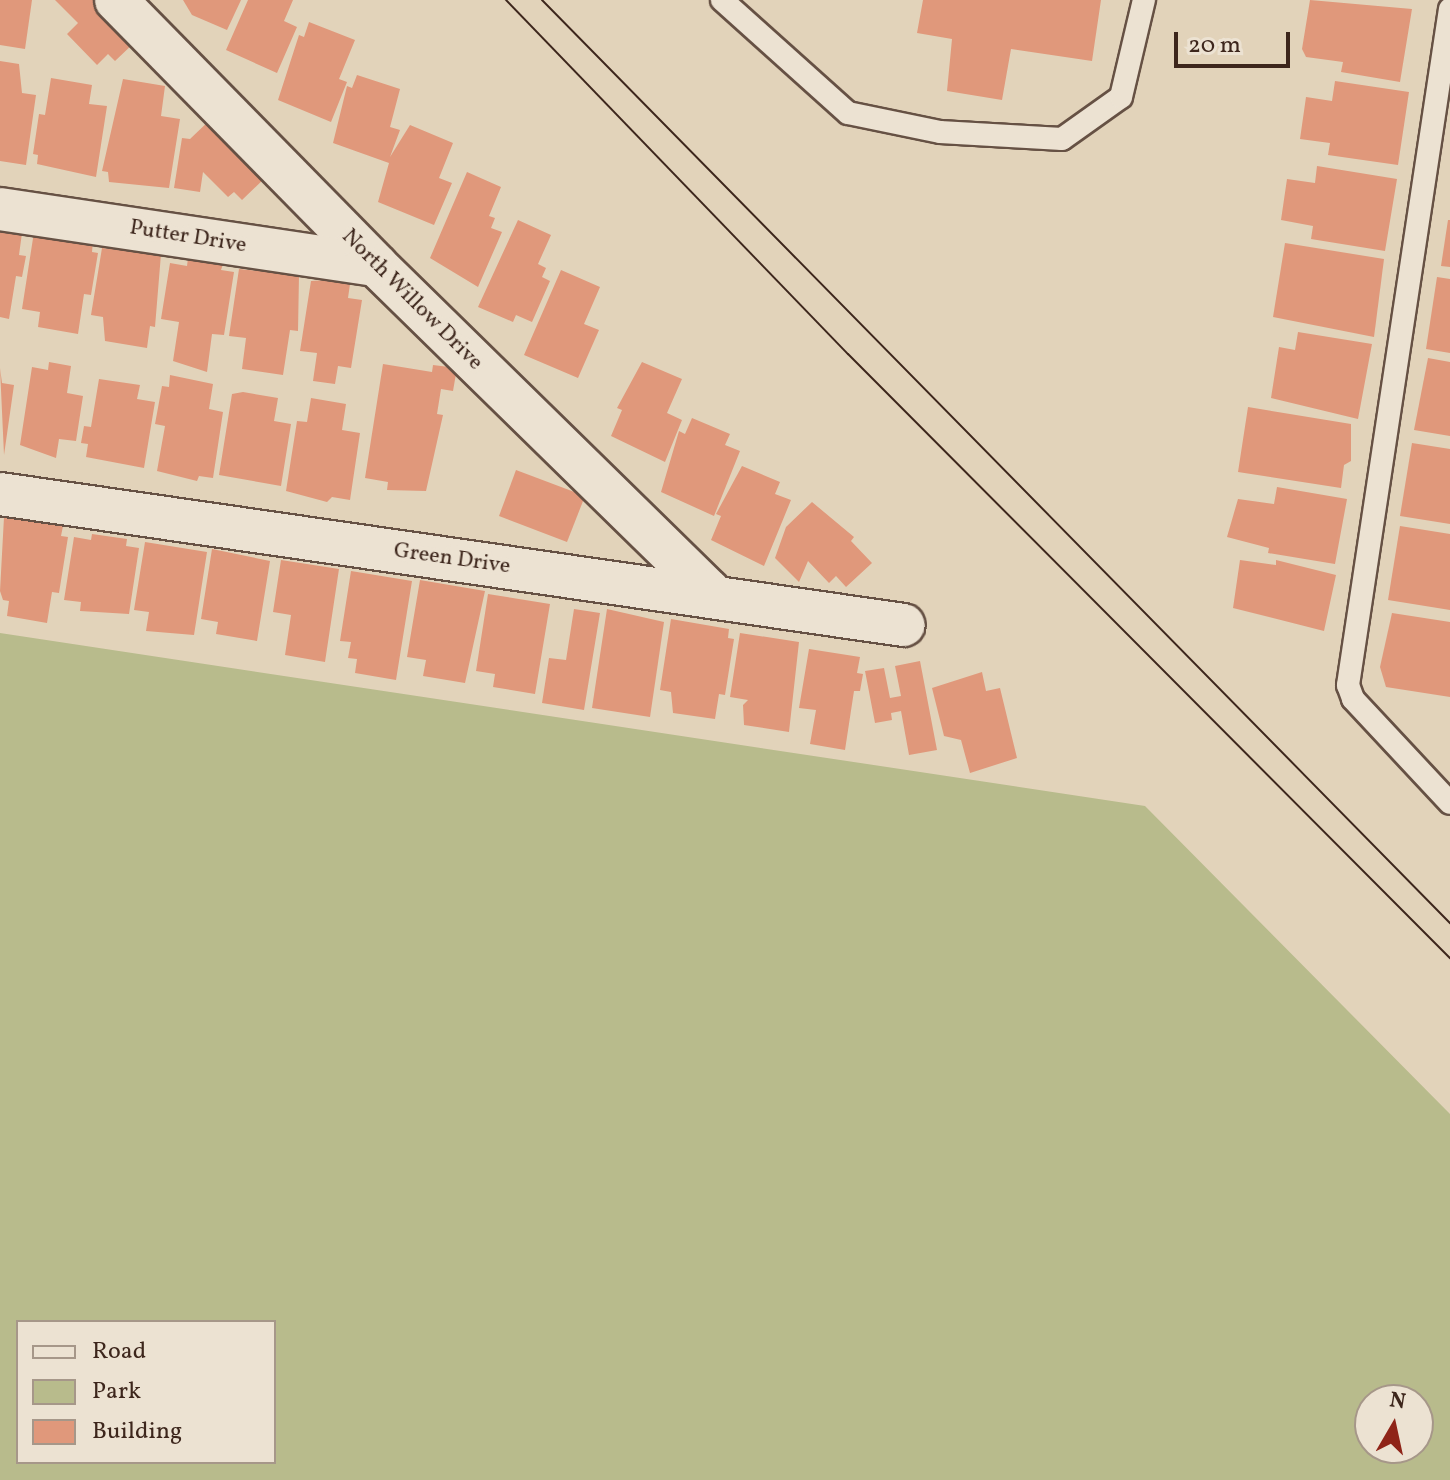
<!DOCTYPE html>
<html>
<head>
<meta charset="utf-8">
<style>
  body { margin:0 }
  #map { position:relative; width:1450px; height:1480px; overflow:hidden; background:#e2d3ba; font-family:Vollkorn,serif }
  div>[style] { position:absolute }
  .green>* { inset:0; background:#b8bb8c }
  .building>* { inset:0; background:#e0987b }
  .roads { filter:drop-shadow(2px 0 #665144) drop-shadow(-2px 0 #665144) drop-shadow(0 2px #665144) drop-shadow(0 -2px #665144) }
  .lane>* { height:22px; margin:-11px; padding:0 11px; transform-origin:11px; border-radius:11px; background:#ece2d2 }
  .street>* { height:42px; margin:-21px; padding:0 21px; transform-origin:21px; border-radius:21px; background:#ece2d2 }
  .tram>* { height:2px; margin:-1px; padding:0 1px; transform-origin:1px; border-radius:1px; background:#3d261c }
  span { translate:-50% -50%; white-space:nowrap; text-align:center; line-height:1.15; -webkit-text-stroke:8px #ece2d2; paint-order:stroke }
  .street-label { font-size:22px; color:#3d261c }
  .legend { position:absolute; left:16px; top:1320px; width:260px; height:144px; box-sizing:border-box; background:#ece2d2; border:2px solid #a69789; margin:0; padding:10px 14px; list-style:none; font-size:24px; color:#3d261c }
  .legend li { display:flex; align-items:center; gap:16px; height:40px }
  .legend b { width:40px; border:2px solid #a69789 }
  .north { position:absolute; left:1354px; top:1384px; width:80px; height:80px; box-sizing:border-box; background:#ece2d2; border:2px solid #a69789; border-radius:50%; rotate:9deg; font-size:22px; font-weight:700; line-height:32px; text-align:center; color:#3d261c }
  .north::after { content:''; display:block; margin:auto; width:28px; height:36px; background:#8f2418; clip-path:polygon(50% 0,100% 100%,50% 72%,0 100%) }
  .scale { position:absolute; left:1174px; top:32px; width:116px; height:36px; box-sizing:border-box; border:4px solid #3d261c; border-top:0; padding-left:10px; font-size:24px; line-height:28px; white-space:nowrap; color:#3d261c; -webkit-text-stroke:6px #ece2d2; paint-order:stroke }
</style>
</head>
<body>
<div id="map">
  <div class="green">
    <i style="clip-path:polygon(evenodd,0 633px,1145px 806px,1450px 1114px,1450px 1480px,0 1480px,0 633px,18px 1322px,274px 1322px,274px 1462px,18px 1462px,18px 1322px,0 633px,1370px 1400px,1418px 1400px,1418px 1448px,1370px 1448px,1370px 1400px)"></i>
  </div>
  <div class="building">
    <i style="clip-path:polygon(0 0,32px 0,25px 49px,0 45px)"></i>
    <i style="clip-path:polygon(55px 0,101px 0,135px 42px,115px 61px,108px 54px,97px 65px,67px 34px,78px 23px)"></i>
    <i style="clip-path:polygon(183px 0,241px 0,227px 30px,192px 15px)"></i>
    <i style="clip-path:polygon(248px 0,293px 0,284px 21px,297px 27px,277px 73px,226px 50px)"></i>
    <i style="clip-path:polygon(923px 0,1101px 0,1092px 61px,1011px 49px,1002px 100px,947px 91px,952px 39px,917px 33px)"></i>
    <i style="clip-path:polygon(1310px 0,1412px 9px,1400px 82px,1341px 72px,1343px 62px,1306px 57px,1302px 49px)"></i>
    <i style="clip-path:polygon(309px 22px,355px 40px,339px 79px,347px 82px,331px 122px,278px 100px,299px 35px,304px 37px)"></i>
    <i style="clip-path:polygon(0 61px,19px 64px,22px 93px,36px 95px,26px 165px,0 161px)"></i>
    <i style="clip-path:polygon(357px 75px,400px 89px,390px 127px,400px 130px,390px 157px,410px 125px,453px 143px,439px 178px,452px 183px,434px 225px,378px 202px,389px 163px,333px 143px,347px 86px,352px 88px)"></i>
    <i style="clip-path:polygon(51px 78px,92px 85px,89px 104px,107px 106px,96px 177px,37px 164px,38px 155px,33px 154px,39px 114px,45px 115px)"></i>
    <i style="clip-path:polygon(123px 79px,165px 86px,161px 116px,180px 119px,169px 188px,109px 182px,108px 172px,102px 171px)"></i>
    <i style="clip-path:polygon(1335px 81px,1409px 92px,1398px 165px,1328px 155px,1330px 143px,1300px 139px,1306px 97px,1332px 101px)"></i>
    <i style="clip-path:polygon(212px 118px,268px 175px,242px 200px,234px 192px,228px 197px,203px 172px,200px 192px,174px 188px,182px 138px,190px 139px)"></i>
    <i style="clip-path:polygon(1317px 166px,1397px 179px,1385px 251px,1311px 239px,1313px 226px,1281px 220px,1287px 179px,1315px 183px)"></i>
    <i style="clip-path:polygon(467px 172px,501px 187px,489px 216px,495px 218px,491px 228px,502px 232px,478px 287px,430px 258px)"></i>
    <i style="clip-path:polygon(518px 220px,551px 235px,538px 264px,546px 268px,542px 277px,550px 281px,532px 322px,516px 315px,513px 322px,478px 307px)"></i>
    <i style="clip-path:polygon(1448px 220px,1450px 220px,1450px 267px,1441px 266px)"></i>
    <i style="clip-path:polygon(0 230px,22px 233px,19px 255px,26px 256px,22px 277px,16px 276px,9px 319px,0 317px)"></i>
    <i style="clip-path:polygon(34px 232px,93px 241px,92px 252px,98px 253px,91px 295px,84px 294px,78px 334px,38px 327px,40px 312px,22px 309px)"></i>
    <i style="clip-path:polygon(1285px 243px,1384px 259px,1374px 337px,1273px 317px)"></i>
    <i style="clip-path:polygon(102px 248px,161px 254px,155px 327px,150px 326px,147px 348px,105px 341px,103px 317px,91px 315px)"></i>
    <i style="clip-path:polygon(188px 258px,223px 264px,221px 270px,234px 272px,224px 335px,212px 334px,207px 372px,173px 361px,179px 322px,161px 319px,170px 263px,187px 266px)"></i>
    <i style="clip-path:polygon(239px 269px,299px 275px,298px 331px,290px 330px,283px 375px,242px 369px,246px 338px,229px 336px)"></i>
    <i style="clip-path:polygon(561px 270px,600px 287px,584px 324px,599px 330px,578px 378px,524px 355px)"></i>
    <i style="clip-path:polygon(1437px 277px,1450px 279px,1450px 353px,1426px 349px)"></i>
    <i style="clip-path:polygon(328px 280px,350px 284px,348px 298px,362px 300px,351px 368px,338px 366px,335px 384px,313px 381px,317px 353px,300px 351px,311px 281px)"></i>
    <i style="clip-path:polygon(1298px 332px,1372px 344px,1358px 419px,1271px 398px,1279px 347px,1295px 350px)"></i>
    <i style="clip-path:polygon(1428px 358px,1450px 362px,1450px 436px,1414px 430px)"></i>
    <i style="clip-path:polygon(49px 362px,71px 366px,67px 393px,83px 396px,76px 441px,59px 439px,56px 458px,20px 445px,32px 367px,48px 370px)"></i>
    <i style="clip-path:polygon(642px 362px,682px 379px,667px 413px,682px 420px,665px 462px,611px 436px,622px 410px,617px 408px)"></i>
    <i style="clip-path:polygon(383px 364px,432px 372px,433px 365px,457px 368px,453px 391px,441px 389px,437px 414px,443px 415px,426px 491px,387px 490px,388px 482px,365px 478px)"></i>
    <i style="clip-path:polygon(0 368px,2px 383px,14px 385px,4px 455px)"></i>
    <i style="clip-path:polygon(170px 375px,213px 384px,209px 409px,223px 412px,213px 478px,199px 476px,197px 481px,157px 471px,165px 426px,155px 424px,162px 386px,169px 387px)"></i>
    <i style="clip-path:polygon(99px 379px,140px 385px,137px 399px,155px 402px,144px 468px,86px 457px,88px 444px,81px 443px,84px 426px,91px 427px)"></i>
    <i style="clip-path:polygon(243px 392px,278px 398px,274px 421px,291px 424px,281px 486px,219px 475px,232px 394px)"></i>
    <i style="clip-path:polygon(311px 398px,346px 404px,342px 430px,360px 433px,350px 500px,332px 497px,327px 502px,286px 491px,297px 421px,307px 422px)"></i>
    <i style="clip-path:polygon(1248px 407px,1351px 424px,1351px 461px,1344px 465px,1341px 488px,1238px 472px)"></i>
    <i style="clip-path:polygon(692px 418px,730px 434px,725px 445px,740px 451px,714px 516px,661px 492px,679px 431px,685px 434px)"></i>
    <i style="clip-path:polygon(1412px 443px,1450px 449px,1450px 524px,1400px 516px)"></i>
    <i style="clip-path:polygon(742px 466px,780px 482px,775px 494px,791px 500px,764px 566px,711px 540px,721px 516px,716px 514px)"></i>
    <i style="clip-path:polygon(516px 470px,585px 496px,567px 542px,499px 516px)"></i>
    <i style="clip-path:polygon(1277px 487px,1347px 499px,1335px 564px,1268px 553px,1269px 548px,1227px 537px,1238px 499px,1274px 504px)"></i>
    <i style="clip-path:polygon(812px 502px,854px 537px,851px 541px,872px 563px,846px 587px,836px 576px,829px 583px,808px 561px,799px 582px,775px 558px,786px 527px)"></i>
    <i style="clip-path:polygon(4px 517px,63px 526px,61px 536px,68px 537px,59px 593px,52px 592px,47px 623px,7px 616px,9px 601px,3px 600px,0 591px)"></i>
    <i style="clip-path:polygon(1400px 526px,1450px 534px,1450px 610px,1388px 600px)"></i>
    <i style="clip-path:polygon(92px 534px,127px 539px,126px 546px,139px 548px,129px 614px,80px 611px,81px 602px,64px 600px,74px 537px,91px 540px)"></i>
    <i style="clip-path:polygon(145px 542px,207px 552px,194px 635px,146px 631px,149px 612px,134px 610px)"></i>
    <i style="clip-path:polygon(212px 549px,270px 561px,257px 641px,216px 634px,218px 622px,201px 619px)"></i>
    <i style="clip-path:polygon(281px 560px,339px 569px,325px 662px,285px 655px,291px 615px,273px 612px)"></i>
    <i style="clip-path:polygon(1240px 560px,1276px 565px,1276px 560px,1336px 575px,1324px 631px,1233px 608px)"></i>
    <i style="clip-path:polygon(351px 571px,412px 581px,396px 680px,355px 673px,357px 659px,348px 658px,351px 642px,340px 641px)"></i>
    <i style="clip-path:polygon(420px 580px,485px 591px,465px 683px,423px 676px,426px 660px,407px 657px)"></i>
    <i style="clip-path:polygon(488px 594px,550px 604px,535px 694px,493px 687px,495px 674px,476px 671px)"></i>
    <i style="clip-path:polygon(574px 609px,600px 613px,584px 710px,542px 703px,549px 658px,566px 660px)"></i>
    <i style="clip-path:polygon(607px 609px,664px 622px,650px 717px,592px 708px)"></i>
    <i style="clip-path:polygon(1392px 613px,1450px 622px,1450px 697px,1386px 687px,1380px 667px)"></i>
    <i style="clip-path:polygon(671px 619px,729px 629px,728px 638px,734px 639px,725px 695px,719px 694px,715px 719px,673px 713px,671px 692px,660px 690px)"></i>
    <i style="clip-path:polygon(740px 633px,799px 642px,789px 732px,744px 725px,743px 705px,748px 700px,730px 697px)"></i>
    <i style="clip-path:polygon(809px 649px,860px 657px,857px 673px,863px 674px,860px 691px,854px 691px,845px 750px,810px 744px,816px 710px,799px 708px)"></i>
    <i style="clip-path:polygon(920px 661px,937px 750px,909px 755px,901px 711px,891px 713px,892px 720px,875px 723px,865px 671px,884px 668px,890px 698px,901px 696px,895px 666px)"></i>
    <i style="clip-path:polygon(982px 672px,986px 691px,1000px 688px,1017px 758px,970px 773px,961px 740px,944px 736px,932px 688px)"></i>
  </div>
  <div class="roads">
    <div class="lane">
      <i style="left:722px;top:0;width:169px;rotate:41.9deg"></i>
      <i style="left:848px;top:113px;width:94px;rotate:11.7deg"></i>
      <i style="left:940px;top:132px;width:122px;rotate:3.3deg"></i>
      <i style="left:1062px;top:139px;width:72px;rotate:-35.4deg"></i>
      <i style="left:1121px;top:97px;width:100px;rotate:-76.7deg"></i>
      <i style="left:1450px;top:9px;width:684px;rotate:98.58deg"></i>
      <i style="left:1348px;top:685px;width:15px;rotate:70deg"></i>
      <i style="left:1353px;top:699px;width:142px;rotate:47deg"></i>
    </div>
    <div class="street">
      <i style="left:116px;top:0;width:371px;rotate:45.5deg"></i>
      <i style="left:376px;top:265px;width:466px;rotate:44.4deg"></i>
      <i style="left:709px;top:591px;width:5px;rotate:90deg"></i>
      <i style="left:0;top:209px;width:380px;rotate:8.5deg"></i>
      <i style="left:0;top:494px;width:913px;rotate:8.25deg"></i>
    </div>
  </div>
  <div class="tram">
    <i style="left:506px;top:0;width:492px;rotate:46deg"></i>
    <i style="left:848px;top:354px;width:853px;rotate:45.1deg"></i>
    <i style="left:542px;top:0;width:1295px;rotate:45.47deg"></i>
  </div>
  <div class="street-label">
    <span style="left:188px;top:237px;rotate:9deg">Putter Drive</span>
    <span style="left:412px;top:300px;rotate:45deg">North Willow Drive</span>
    <span style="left:452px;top:559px;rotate:8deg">Green Drive</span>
  </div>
  <ul class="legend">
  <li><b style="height:10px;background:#ece2d2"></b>Road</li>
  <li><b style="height:22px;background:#b8bb8c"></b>Park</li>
  <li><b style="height:22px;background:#e0987b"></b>Building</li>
  </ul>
  <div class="north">N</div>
  <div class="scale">20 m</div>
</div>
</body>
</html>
